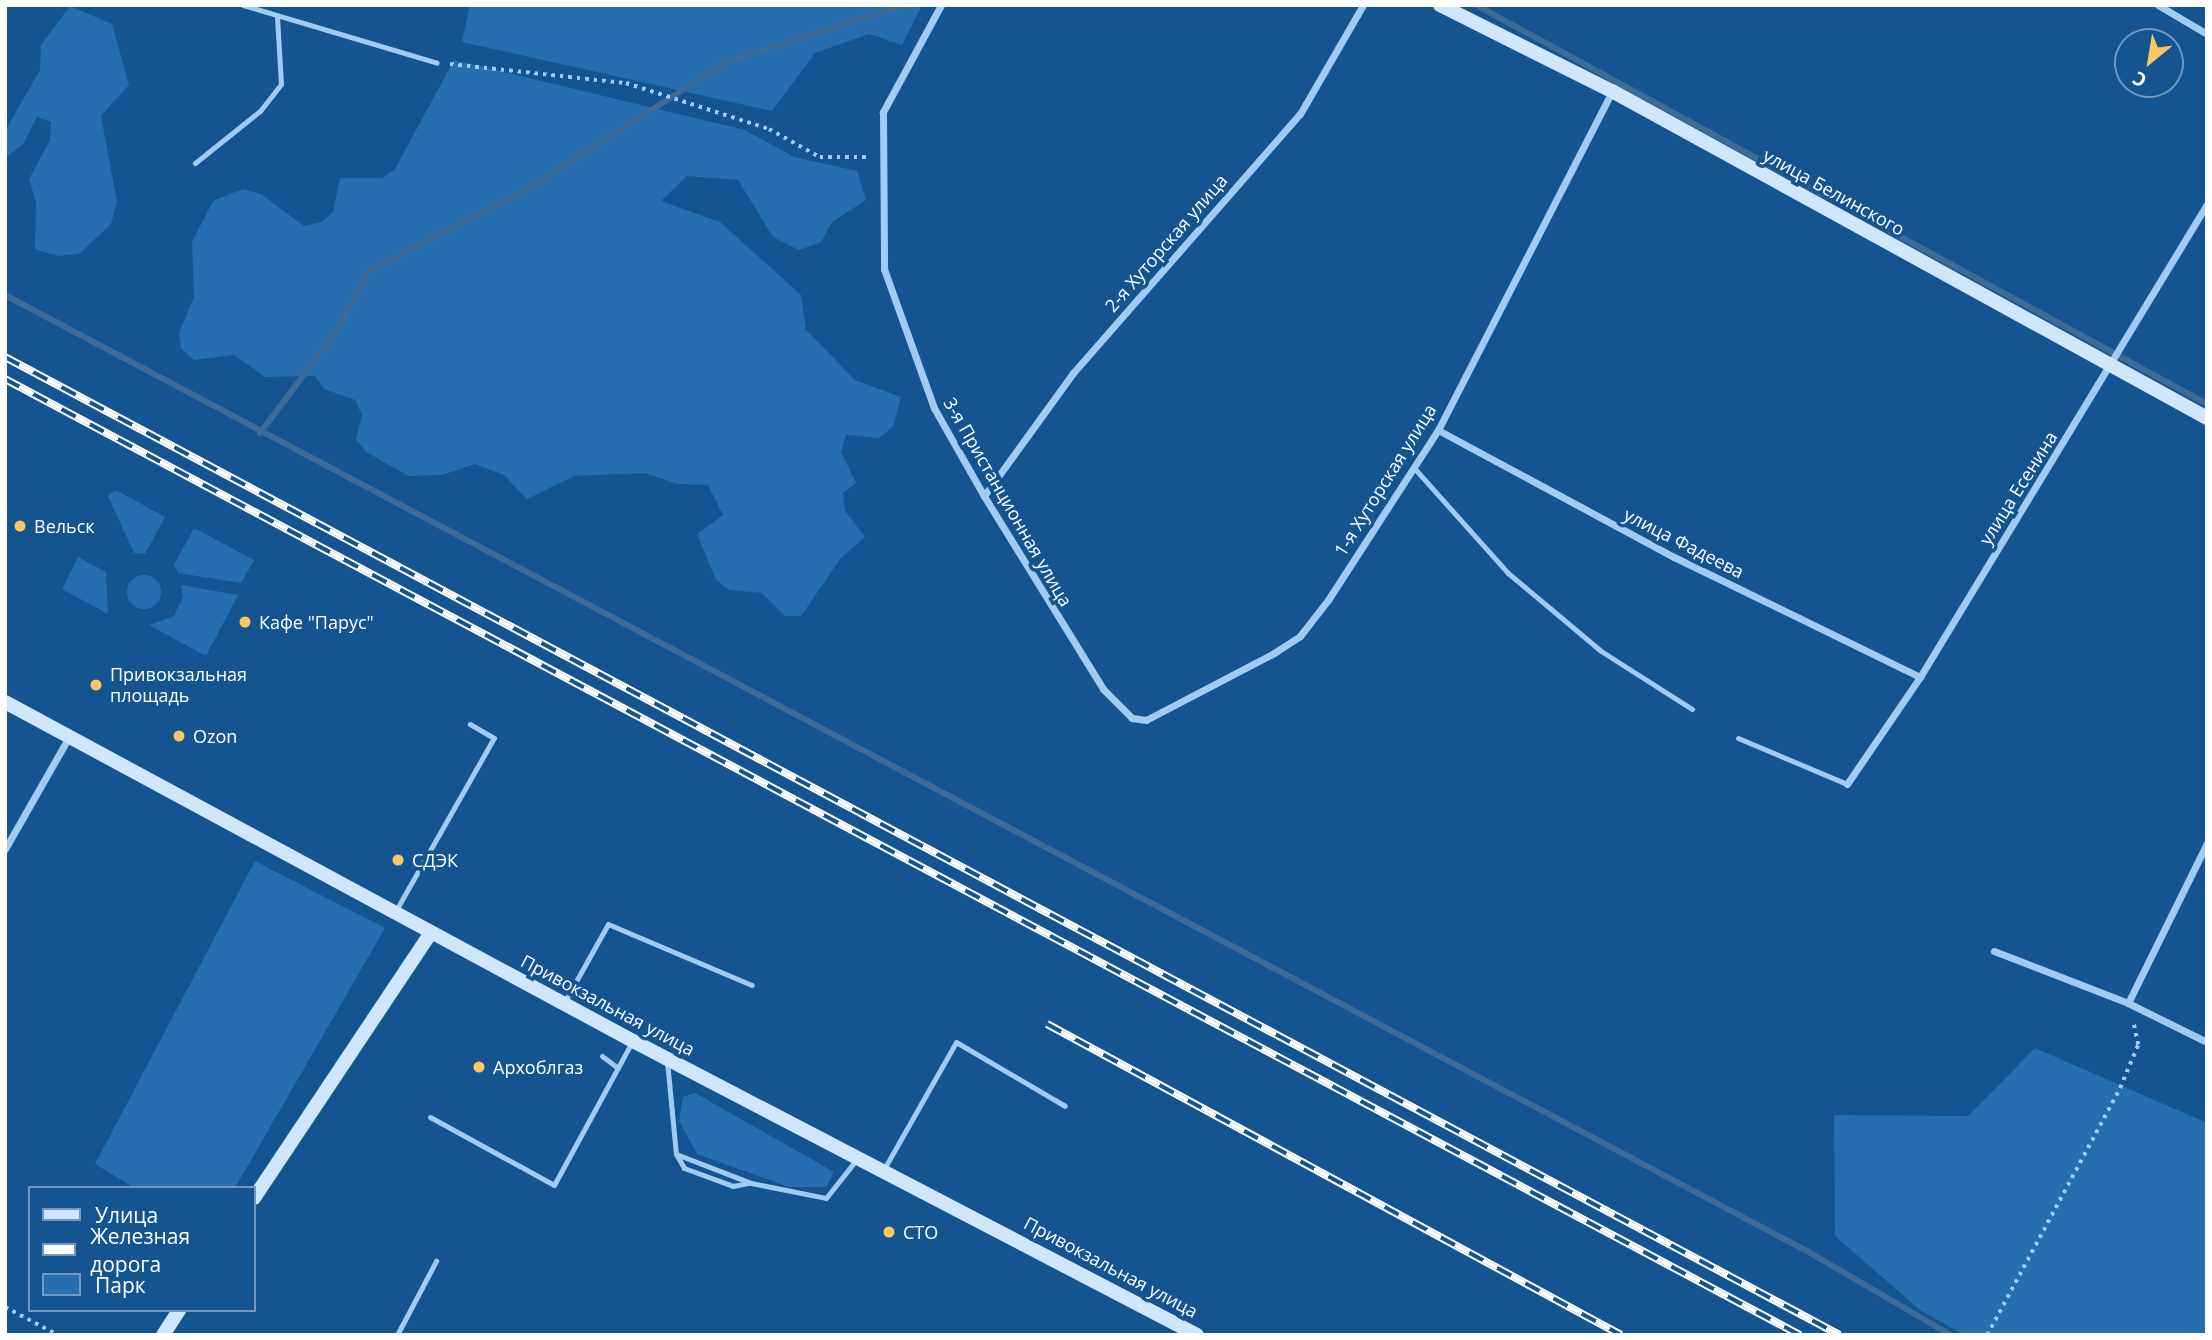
<!DOCTYPE html>
<html>
<head>
<meta charset="utf-8">
<style>
  body { margin:0 }
  #map { position:relative; width:2212px; height:1340px; overflow:hidden; background:#145491; font-family:"Open Sans",sans-serif }
  div>[style] { position:absolute }
  .green>* { inset:0; background:#266eb0 }
  .round { border-radius:50% }
  .stream>* { height:6px; margin:-3px; padding:0 3px; transform-origin:3px; border-radius:3px; background:#3c6b97 }
  .path>* { height:3.5px; margin-top:-1.75px; transform-origin:0; background:repeating-linear-gradient(90deg,#a1cbf1 0 3.5px,transparent 0 8.5px) }
  .lane>* { height:5px; margin:-2.5px; padding:0 2.5px; transform-origin:2.5px; border-radius:2.5px; background:#a1cbf1 }
  .street>* { height:7px; margin:-3.5px; padding:0 3.5px; transform-origin:3.5px; border-radius:3.5px; background:#a1cbf1 }
  .secondary>* { height:14px; margin:-7px; padding:0 7px; transform-origin:7px; border-radius:7px; background:#cfe6fc }
  .rail>* { height:8px; margin-top:-4px; transform-origin:0; background:repeating-linear-gradient(90deg,#145491 0 16px,#fff 0 32px); box-sizing:border-box; border-block:2px solid #fff }
  .dots>* { width:19px; height:19px; translate:-50% -50%; box-sizing:border-box; border:4px solid #145491; border-radius:50% }
  span { translate:-50% -50%; white-space:nowrap; text-align:center; line-height:1.15; -webkit-text-stroke:7px #145491; paint-order:stroke }
  .street-label { font-size:18px; color:#fff }
  .poi-label { font-size:18px; color:#fff }
  .left { translate:0 -50%; text-align:left }
  .frame { position:absolute; inset:0; border:7px solid #fff; pointer-events:none }
  .legend { position:absolute; left:28px; top:1186px; width:228px; height:126px; box-sizing:border-box; background:#145491; border:2px solid #7298bd; margin:0; padding:9px 12px; list-style:none; font-size:21px; color:#fff }
  .legend li { display:flex; align-items:center; gap:14px; height:35px }
  .legend b { width:35px; border:2px solid #7298bd }
  .north { position:absolute; left:2114px; top:28px; width:70px; height:70px; box-sizing:border-box; background:#145491; border:2px solid #7298bd; border-radius:50%; rotate:210deg; font-size:19px; font-weight:700; line-height:28px; text-align:center; color:#fff }
  .north::after { content:''; display:block; margin:auto; width:24px; height:32px; background:#ffc661; clip-path:polygon(50% 0,100% 100%,50% 72%,0 100%) }
</style>
</head>
<body>
<div id="map">
  <div class="green">
    <i style="clip-path:polygon(470px 5px,922px 5px,902px 45px,869px 34px,815px 53px,772px 111px,462px 42px)"></i>
    <i style="clip-path:polygon(70px 6px,112px 24px,129px 85px,101px 116px,117px 202px,111px 224px,79px 254px,57px 256px,35px 249px,36px 202px,29px 179px,50px 140px,51px 122px,37px 117px,23px 144px,5px 158px,5px 131px,40px 70px,41px 45px)"></i>
    <i style="clip-path:polygon(454px 60px,745px 130px,794px 157px,857px 171px,866px 200px,832px 222px,821px 242px,799px 250px,773px 237px,738px 180px,687px 176px,661px 201px,720px 222px,801px 295px,806px 330px,855px 380px,901px 397px,893px 427px,879px 438px,846px 435px,841px 452px,856px 483px,843px 493px,845px 511px,865px 537px,841px 558px,801px 616px,785px 616px,762px 593px,729px 590px,716px 580px,697px 534px,723px 515px,708px 485px,677px 484px,645px 473px,574px 476px,527px 499px,504px 475px,475px 464px,442px 475px,409px 476px,366px 452px,356px 439px,362px 415px,355px 400px,324px 389px,315px 376px,265px 377px,234px 355px,194px 360px,181px 349px,179px 333px,194px 297px,192px 242px,213px 201px,243px 189px,261px 194px,304px 226px,321px 222px,333px 212px,340px 178px,382px 178px,395px 169px)"></i>
    <i style="clip-path:polygon(116px 490px,165px 517px,145px 554px,134px 553px,108px 496px)"></i>
    <i style="clip-path:polygon(194px 528px,254px 560px,241px 583px,178px 573px,174px 565px)"></i>
    <i style="clip-path:polygon(78px 557px,106px 572px,108px 614px,62px 589px)"></i>
    <i class="round" style="left:127px;top:575px;width:34px;height:34px"></i>
    <i style="clip-path:polygon(181px 585px,238px 595px,206px 656px,149px 625px,174px 616px,183px 597px)"></i>
    <i style="clip-path:polygon(255px 861px,385px 928px,235px 1188px,135px 1188px,95px 1164px)"></i>
    <i style="clip-path:polygon(2035px 1048px,2207px 1123px,2207px 1335px,1964px 1335px,1920px 1310px,1835px 1236px,1834px 1115px,1968px 1116px)"></i>
    <i style="clip-path:polygon(695px 1093px,834px 1172px,826px 1187px,789px 1187px,697px 1154px,679px 1121px,683px 1097px)"></i>
  </div>
  <div class="stream">
    <i style="left:1476px;top:5px;width:833px;rotate:28.63deg"></i>
    <i style="left:5px;top:295px;width:2040px;rotate:27.95deg"></i>
    <i style="left:1807px;top:1251px;width:167px;rotate:30.3deg"></i>
    <i style="left:260px;top:433px;width:126px;rotate:-53deg"></i>
    <i style="left:336px;top:332px;width:69px;rotate:-61.6deg"></i>
    <i style="left:369px;top:271px;width:179px;rotate:-27.3deg"></i>
    <i style="left:528px;top:189px;width:237px;rotate:-32.6deg"></i>
    <i style="left:728px;top:61px;width:187px;rotate:-17.5deg"></i>
  </div>
  <div class="path">
    <i style="left:450px;top:64px;width:177px;rotate:6.2deg"></i>
    <i style="left:626px;top:83px;width:150px;rotate:17.8deg"></i>
    <i style="left:769px;top:129px;width:58px;rotate:28.8deg"></i>
    <i style="left:820px;top:157px;width:51px"></i>
    <i style="left:5px;top:1307px;width:60px;rotate:27.8deg"></i>
    <i style="left:1987px;top:1335px;width:281px;rotate:-61.7deg"></i>
    <i style="left:2120px;top:1088px;width:47px;rotate:-67.3deg"></i>
    <i style="left:2138px;top:1045px;width:24px;rotate:-102deg"></i>
  </div>
  <div class="lane">
    <i style="left:243px;top:5px;width:202px;rotate:16.6deg"></i>
    <i style="left:195px;top:163px;width:83px;rotate:-38.7deg"></i>
    <i style="left:260px;top:111px;width:34px;rotate:-52deg"></i>
    <i style="left:281px;top:84px;width:68px;rotate:-93.4deg"></i>
    <i style="left:1415px;top:469px;width:140px;rotate:48.2deg"></i>
    <i style="left:1508px;top:573px;width:121px;rotate:40deg"></i>
    <i style="left:1601px;top:651px;width:108px;rotate:32.5deg"></i>
    <i style="left:1738px;top:738px;width:118px;rotate:22.9deg"></i>
    <i style="left:395px;top:912px;width:200px;rotate:-60.4deg"></i>
    <i style="left:494px;top:738px;width:28px;rotate:-150deg"></i>
    <i style="left:565px;top:1001px;width:88px;rotate:-60.8deg"></i>
    <i style="left:608px;top:924px;width:156px;rotate:23deg"></i>
    <i style="left:602px;top:1056px;width:20px;rotate:37deg"></i>
    <i style="left:667px;top:1061px;width:93px;rotate:84.5deg"></i>
    <i style="left:676px;top:1154px;width:80px;rotate:21.1deg"></i>
    <i style="left:751px;top:1183px;width:76px;rotate:11.3deg"></i>
    <i style="left:826px;top:1198px;width:48px;rotate:-51.7deg"></i>
    <i style="left:430px;top:1117px;width:141px;rotate:28.7deg"></i>
    <i style="left:554px;top:1185px;width:163px;rotate:-61.4deg"></i>
    <i style="left:676px;top:1154px;width:16px;rotate:60deg"></i>
    <i style="left:684px;top:1168px;width:52px;rotate:20.2deg"></i>
    <i style="left:733px;top:1186px;width:15px;rotate:-11deg"></i>
    <i style="left:884px;top:1169px;width:146px;rotate:-60.4deg"></i>
    <i style="left:956px;top:1042px;width:126px;rotate:30.4deg"></i>
    <i style="left:397px;top:1335px;width:84px;rotate:-62.2deg"></i>
  </div>
  <div class="street">
    <i style="left:941px;top:5px;width:122px;rotate:118.5deg"></i>
    <i style="left:883px;top:112px;width:157px;rotate:89.6deg"></i>
    <i style="left:884px;top:269px;width:148px;rotate:70.2deg"></i>
    <i style="left:934px;top:408px;width:101px;rotate:60.4deg"></i>
    <i style="left:984px;top:496px;width:227px;rotate:58.3deg"></i>
    <i style="left:1103px;top:689px;width:41px;rotate:45deg"></i>
    <i style="left:1132px;top:718px;width:14px;rotate:8deg"></i>
    <i style="left:1146px;top:720px;width:144px;rotate:-27.6deg"></i>
    <i style="left:1274px;top:653px;width:31px;rotate:-33deg"></i>
    <i style="left:1300px;top:636px;width:46px;rotate:-52.1deg"></i>
    <i style="left:1328px;top:600px;width:202px;rotate:-57.1deg"></i>
    <i style="left:1438px;top:430px;width:381px;rotate:-62.8deg"></i>
    <i style="left:2158px;top:5px;width:57px;rotate:30.6deg"></i>
    <i style="left:1438px;top:430px;width:268px;rotate:28.3deg"></i>
    <i style="left:1674px;top:557px;width:274px;rotate:26deg"></i>
    <i style="left:984px;top:496px;width:152px;rotate:-54.1deg"></i>
    <i style="left:1073px;top:373px;width:344px;rotate:-48.8deg"></i>
    <i style="left:1300px;top:114px;width:126px;rotate:-60deg"></i>
    <i style="left:1847px;top:784px;width:130px;rotate:-55.7deg"></i>
    <i style="left:1920px;top:677px;width:553px;rotate:-58.75deg"></i>
    <i style="left:5px;top:849px;width:129px;rotate:-60.3deg"></i>
    <i style="left:1994px;top:951px;width:144px;rotate:21.2deg"></i>
    <i style="left:2128px;top:1003px;width:88px;rotate:26.3deg"></i>
    <i style="left:2128px;top:1003px;width:178px;rotate:-63.7deg"></i>
  </div>
  <div class="secondary">
    <i style="left:1440px;top:5px;width:192px;rotate:26.6deg"></i>
    <i style="left:1612px;top:91px;width:679px;rotate:28.79deg"></i>
    <i style="left:5px;top:702px;width:714px;rotate:28.36deg"></i>
    <i style="left:633px;top:1041px;width:636px;rotate:27.53deg"></i>
    <i style="left:254px;top:1198px;width:319px;rotate:-56.3deg"></i>
    <i style="left:163px;top:1335px;width:30px;rotate:-57deg"></i>
  </div>
  <div class="rail">
    <i style="left:5px;top:357px;width:2079px;rotate:28.06deg"></i>
    <i style="left:5px;top:379px;width:2034px;rotate:28.04deg"></i>
    <i style="left:1047px;top:1024px;width:653px;rotate:28.45deg"></i>
  </div>
  <div class="dots">
    <i style="left:20px;top:526px;background:#ffc661"></i>
    <i style="left:245px;top:622px;background:#ffc661"></i>
    <i style="left:96px;top:685px;background:#ffc661"></i>
    <i style="left:179px;top:736px;background:#ffc661"></i>
    <i style="left:398px;top:860px;background:#ffc661"></i>
    <i style="left:479px;top:1067px;background:#ffc661"></i>
    <i style="left:889px;top:1232px;background:#ffc661"></i>
  </div>
  <div class="street-label">
    <span style="left:1834px;top:192px;rotate:29deg">улица Белинского</span>
    <span style="left:1166px;top:243px;rotate:-49deg">2-я Хуторская улица</span>
    <span style="left:1385px;top:480px;rotate:-58deg">1-я Хуторская улица</span>
    <span style="left:2018px;top:488px;rotate:-58deg">улица Есенина</span>
    <span style="left:1008px;top:502px;rotate:60deg">3-я Пристанционная улица</span>
    <span style="left:1684px;top:543px;rotate:27deg">улица Фадеева</span>
    <span style="left:608px;top:1005px;rotate:28deg">Привокзальная улица</span>
    <span style="left:1111px;top:1267px;rotate:28deg">Привокзальная улица</span>
  </div>
  <div class="poi-label">
    <span class="left" style="left:34px;top:526px">Вельск</span>
    <span class="left" style="left:259px;top:622px">Кафе "Парус"</span>
    <span class="left" style="left:110px;top:685px">Привокзальная<br>площадь</span>
    <span class="left" style="left:193px;top:736px">Ozon</span>
    <span class="left" style="left:412px;top:860px">СДЭК</span>
    <span class="left" style="left:493px;top:1067px">Архоблгаз</span>
    <span class="left" style="left:903px;top:1232px">СТО</span>
  </div>
  <div class="frame"></div>
  <ul class="legend">
  <li><b style="height:9px;background:#cfe6fc"></b>Улица</li>
  <li><b style="height:9px;background:#fff"></b>Железная дорога</li>
  <li><b style="height:19px;background:#266eb0"></b>Парк</li>
  </ul>
  <div class="north">С</div>
</div>
</body>
</html>
